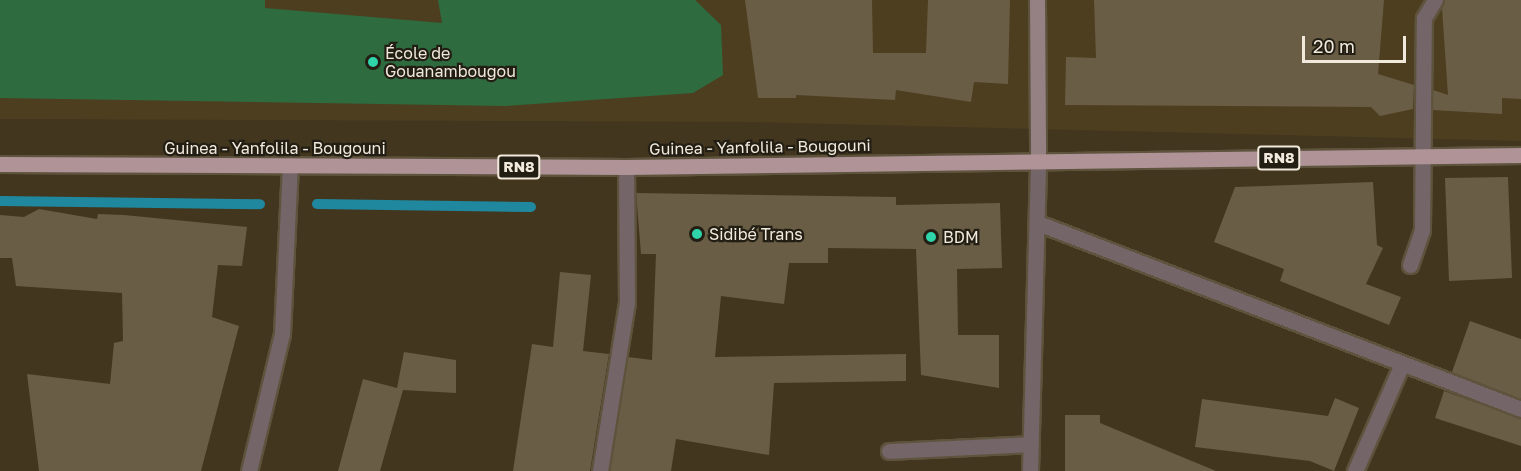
<!DOCTYPE html>
<html>
<head>
<meta charset="utf-8">
<style>
  body { margin:0 }
  #map { position:relative; width:1521px; height:471px; overflow:hidden; background:#42361f; font-family:"Golos Text",sans-serif }
  div>[style] { position:absolute }
  .built>* { inset:0; background:#4d3e20 }
  .green>* { inset:0; background:#2e6c3f }
  .stream>* { height:10px; margin:-5px; padding:0 5px; transform-origin:5px; border-radius:5px; background:#1f889e }
  .building>* { inset:0; background:#6a5d45 }
  .roads { filter:drop-shadow(2px 0 #5e533d) drop-shadow(-2px 0 #5e533d) drop-shadow(0 2px #5e533d) drop-shadow(0 -2px #5e533d) }
  .service>* { height:15px; margin:-7.5px; padding:0 7.5px; transform-origin:7.5px; border-radius:7.5px; background:#746668 }
  .minor>* { height:15px; margin:-7.5px; padding:0 7.5px; transform-origin:7.5px; border-radius:7.5px; background:#746668 }
  .tertiary>* { height:15px; margin:-7.5px; padding:0 7.5px; transform-origin:7.5px; border-radius:7.5px; background:#746668 }
  .secondary>* { height:15px; margin:-7.5px; padding:0 7.5px; transform-origin:7.5px; border-radius:7.5px; background:#958083 }
  .primary>* { height:15px; margin:-7.5px; padding:0 7.5px; transform-origin:7.5px; border-radius:7.5px; background:#af9397 }
  .dots>* { width:16px; height:16px; translate:-50% -50%; box-sizing:border-box; border:3px solid #231e14; border-radius:50% }
  span { translate:-50% -50%; white-space:nowrap; text-align:center; line-height:1.15; -webkit-text-stroke:4.5px #231e14; paint-order:stroke }
  .shield-label span { padding:2px 4px; background:#231e14; border:2px solid; border-radius:4px; -webkit-text-stroke-width:0 }
  .shield-label { font-size:15px; color:#f1eadc; font-weight:700 }
  .poi-label { font-size:16px; color:#f1eadc }
  .left { translate:0 -50%; text-align:left }
  .street-label { font-size:16px; color:#f1eadc }
  .scale { position:absolute; left:1302px; top:36px; width:104px; height:27px; box-sizing:border-box; border:3px solid #f1eadc; border-top:0; padding-left:8px; font-size:18px; line-height:21px; white-space:nowrap; color:#f1eadc; -webkit-text-stroke:4px #231e14; paint-order:stroke }
</style>
</head>
<body>
<div id="map">
  <div class="built">
    <i style="clip-path:polygon(0 0,1521px 0,1521px 141px,751px 122px,0 119px)"></i>
  </div>
  <div class="green">
    <i style="clip-path:polygon(0 0,265px 0,265px 8px,442px 23px,438px 0,695px 0,721px 25px,723px 75px,693px 93px,506px 106px,0 98px)"></i>
  </div>
  <div class="stream">
    <i style="left:0;top:201px;width:260px;rotate:0.7deg"></i>
    <i style="left:317px;top:204px;width:214px;rotate:0.8deg"></i>
  </div>
  <div class="building">
    <i style="clip-path:polygon(745px 0,872px 0,873px 53px,926px 53px,928px 0,1010px 0,1008px 84px,974px 82px,971px 102px,896px 90px,895px 100px,796px 95px,796px 98px,758px 98px)"></i>
    <i style="clip-path:polygon(1094px 0,1384px 0,1378px 74px,1414px 85px,1413px 109px,1380px 116px,1371px 107px,1065px 105px,1066px 57px,1096px 58px)"></i>
    <i style="clip-path:polygon(1445px 0,1521px 0,1521px 99px,1502px 98px,1502px 114px,1433px 110px,1433px 90px,1448px 95px,1442px 8px)"></i>
    <i style="clip-path:polygon(1508px 177px,1512px 278px,1449px 281px,1445px 178px)"></i>
    <i style="clip-path:polygon(1373px 182px,1377px 245px,1383px 248px,1366px 284px,1401px 297px,1389px 325px,1280px 281px,1284px 269px,1214px 242px,1235px 187px)"></i>
    <i style="clip-path:polygon(636px 193px,896px 197px,896px 205px,1000px 203px,1002px 268px,957px 269px,958px 335px,999px 335px,999px 388px,921px 375px,916px 249px,828px 248px,828px 263px,789px 263px,784px 304px,721px 296px,715px 357px,906px 354px,906px 381px,774px 383px,769px 455px,676px 439px,671px 471px,610px 471px,628px 357px,652px 360px,656px 254px,641px 254px)"></i>
    <i style="clip-path:polygon(39px 209px,97px 219px,98px 214px,124px 215px,247px 227px,242px 266px,218px 265px,212px 317px,239px 326px,201px 471px,39px 471px,27px 374px,110px 384px,114px 343px,123px 341px,122px 293px,16px 286px,12px 258px,0 258px,0 215px,24px 217px)"></i>
    <i style="clip-path:polygon(560px 272px,591px 275px,583px 351px,609px 354px,590px 471px,513px 471px,532px 344px,553px 347px)"></i>
    <i style="clip-path:polygon(1470px 321px,1521px 339px,1521px 399px,1452px 372px)"></i>
    <i style="clip-path:polygon(404px 352px,456px 360px,456px 393px,403px 390px,380px 471px,338px 471px,363px 379px,397px 388px)"></i>
    <i style="clip-path:polygon(1444px 391px,1521px 419px,1521px 446px,1435px 418px)"></i>
    <i style="clip-path:polygon(1335px 398px,1359px 408px,1334px 471px,1310px 461px,1195px 447px,1202px 399px,1328px 416px)"></i>
    <i style="clip-path:polygon(1065px 415px,1100px 415px,1100px 423px,1216px 471px,1065px 471px)"></i>
  </div>
  <div class="roads">
    <div class="service">
      <i style="left:1410px;top:265px;width:37px;rotate:-71deg"></i>
      <i style="left:1422px;top:230px;width:212px;rotate:-89.5deg"></i>
      <i style="left:1424px;top:18px;width:21px;rotate:-59deg"></i>
      <i style="left:889px;top:451px;width:142px;rotate:-2.8deg"></i>
      <i style="left:1355px;top:471px;width:115px;rotate:-66.3deg"></i>
    </div>
    <div class="minor">
      <i style="left:1038px;top:223px;width:518px;rotate:21.06deg"></i>
      <i style="left:249px;top:471px;width:141px;rotate:-76.5deg"></i>
      <i style="left:282px;top:334px;width:167px;rotate:-87.3deg"></i>
      <i style="left:600px;top:471px;width:170px;rotate:-80.9deg"></i>
      <i style="left:627px;top:303px;width:136px;rotate:-90.4deg"></i>
    </div>
    <div class="tertiary">
      <i style="left:1030px;top:471px;width:310px;rotate:-88.5deg"></i>
    </div>
    <div class="secondary">
      <i style="left:1037px;top:0;width:161px;rotate:89.6deg"></i>
    </div>
    <div class="primary">
      <i style="left:0;top:164px;width:626px;rotate:0.27deg"></i>
      <i style="left:626px;top:167px;width:895px;rotate:-0.77deg"></i>
    </div>
  </div>
  <div class="dots">
    <i style="left:373px;top:62px;background:#2fd4aa"></i>
    <i style="left:697px;top:234px;background:#2fd4aa"></i>
    <i style="left:931px;top:237px;background:#2fd4aa"></i>
  </div>
  <div class="shield-label">
    <span style="left:1279px;top:158px">RN8</span>
    <span style="left:519px;top:167px">RN8</span>
  </div>
  <div class="poi-label">
    <span class="left" style="left:385px;top:62px">École de<br>Gouanambougou</span>
    <span class="left" style="left:709px;top:234px">Sidibé Trans</span>
    <span class="left" style="left:943px;top:237px">BDM</span>
  </div>
  <div class="street-label">
    <span style="left:760px;top:147px;rotate:-1deg">Guinea - Yanfolila - Bougouni</span>
    <span style="left:275px;top:148px">Guinea - Yanfolila - Bougouni</span>
  </div>
  <div class="scale">20 m</div>
</div>
</body>
</html>
